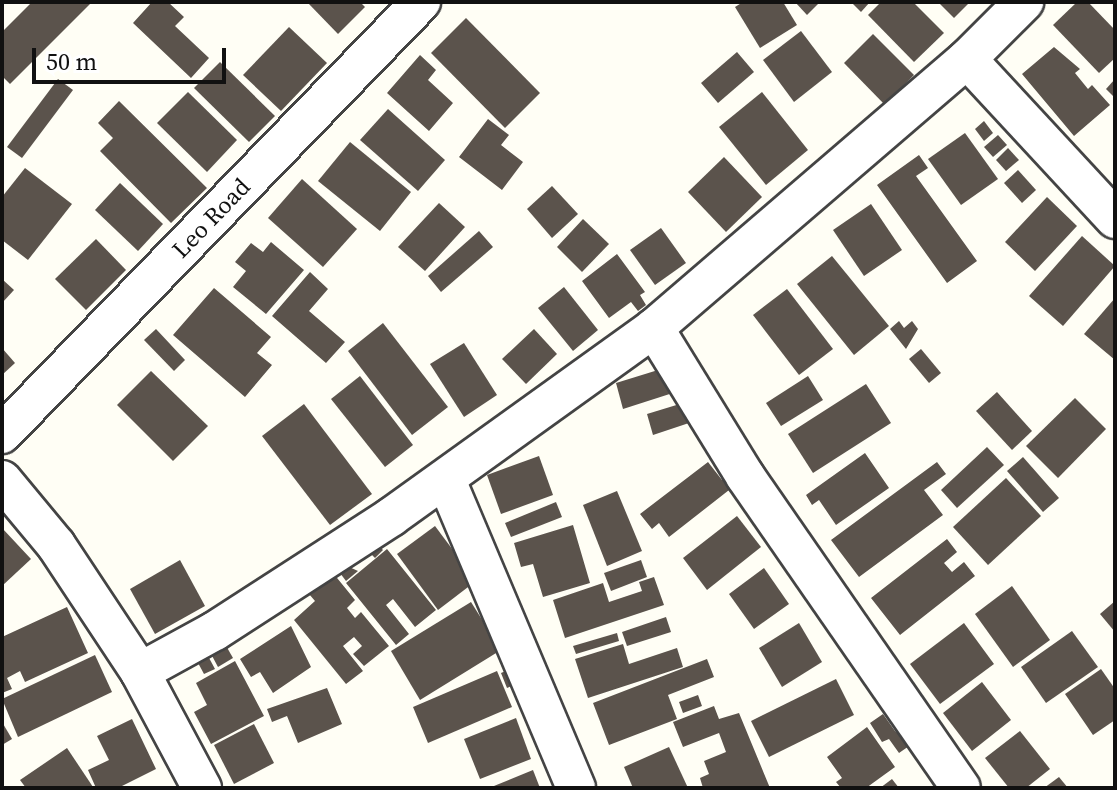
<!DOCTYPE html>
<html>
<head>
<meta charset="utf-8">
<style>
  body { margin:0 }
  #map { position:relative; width:1117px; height:790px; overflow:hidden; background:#fffef5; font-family:"Source Serif 4",serif }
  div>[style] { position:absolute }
  .building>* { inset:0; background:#5b534c }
  .roads { filter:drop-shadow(2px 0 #444) drop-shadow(-2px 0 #444) drop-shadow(0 2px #444) drop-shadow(0 -2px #444) }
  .minor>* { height:38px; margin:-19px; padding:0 19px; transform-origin:19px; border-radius:19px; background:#fff }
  span { translate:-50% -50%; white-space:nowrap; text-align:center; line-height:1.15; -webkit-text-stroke:8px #fff; paint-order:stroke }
  .street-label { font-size:24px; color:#111 }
  .frame { position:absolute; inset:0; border:4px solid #111; pointer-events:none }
  .scale { position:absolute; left:32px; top:48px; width:194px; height:36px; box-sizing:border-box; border:4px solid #111; border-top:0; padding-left:10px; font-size:24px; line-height:28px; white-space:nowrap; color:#111; -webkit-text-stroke:6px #fff; paint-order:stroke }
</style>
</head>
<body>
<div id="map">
  <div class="building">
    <i style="clip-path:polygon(32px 2px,92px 2px,10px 84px,2px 76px,2px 32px)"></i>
    <i style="clip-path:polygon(152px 2px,168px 2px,184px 17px,175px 26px,209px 58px,191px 78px,133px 23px)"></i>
    <i style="clip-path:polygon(307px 2px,360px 2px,365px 7px,338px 34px)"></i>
    <i style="clip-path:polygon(743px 2px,783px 2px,797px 25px,760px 48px,735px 7px)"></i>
    <i style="clip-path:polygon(795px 2px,820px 2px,807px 15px)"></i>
    <i style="clip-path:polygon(851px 2px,870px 2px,861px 12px)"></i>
    <i style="clip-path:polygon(881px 2px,913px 2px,944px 33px,914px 62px,868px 15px)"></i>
    <i style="clip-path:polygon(938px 2px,970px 2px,954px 18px)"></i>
    <i style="clip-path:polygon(1077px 2px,1088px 2px,1115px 30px,1115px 58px,1099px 73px,1053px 25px)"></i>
    <i style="clip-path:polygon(466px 18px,540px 93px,505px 128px,431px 53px)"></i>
    <i style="clip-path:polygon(289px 27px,327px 63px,281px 111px,243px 75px)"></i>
    <i style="clip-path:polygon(801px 31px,832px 72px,794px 102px,763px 60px)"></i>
    <i style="clip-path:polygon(873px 34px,914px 75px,885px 105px,844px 63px)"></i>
    <i style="clip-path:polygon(1054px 47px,1080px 69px,1075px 73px,1088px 89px,1092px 85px,1110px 105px,1074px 136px,1022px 74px)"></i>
    <i style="clip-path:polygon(737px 52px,754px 72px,718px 103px,701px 83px)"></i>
    <i style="clip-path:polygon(420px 55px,436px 70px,428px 80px,453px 103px,429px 131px,387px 93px)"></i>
    <i style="clip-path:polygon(220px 62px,275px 116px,249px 142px,194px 88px)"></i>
    <i style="clip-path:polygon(58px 79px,73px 90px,22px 158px,7px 147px)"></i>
    <i style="clip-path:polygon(1115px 79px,1115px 98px,1106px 89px)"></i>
    <i style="clip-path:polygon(188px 92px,237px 140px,207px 172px,157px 123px)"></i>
    <i style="clip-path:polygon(762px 92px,808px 150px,766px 185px,719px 127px)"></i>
    <i style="clip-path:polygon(119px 101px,207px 188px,171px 223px,100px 151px,113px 138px,98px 123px)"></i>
    <i style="clip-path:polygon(388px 109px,445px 160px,418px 191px,360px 140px)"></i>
    <i style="clip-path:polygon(488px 119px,509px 135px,501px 145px,523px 162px,502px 190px,459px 157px)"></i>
    <i style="clip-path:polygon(984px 121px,993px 133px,984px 141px,975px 129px)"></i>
    <i style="clip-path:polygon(965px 133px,998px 179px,961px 205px,928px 159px)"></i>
    <i style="clip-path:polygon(998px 135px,1007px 145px,993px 157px,984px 147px)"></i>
    <i style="clip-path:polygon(350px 142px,411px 192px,380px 231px,318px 181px)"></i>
    <i style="clip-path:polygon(1008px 148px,1019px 160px,1006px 171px,996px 160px)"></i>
    <i style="clip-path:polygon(919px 155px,928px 168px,916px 176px,977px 261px,947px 283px,877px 185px)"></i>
    <i style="clip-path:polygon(724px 157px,762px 197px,726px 232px,688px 192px)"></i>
    <i style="clip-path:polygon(25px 168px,72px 204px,28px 260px,2px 240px,2px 197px)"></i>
    <i style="clip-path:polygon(1018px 170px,1036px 190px,1022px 203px,1004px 183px)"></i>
    <i style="clip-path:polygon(302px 179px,357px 229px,323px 267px,268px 218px)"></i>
    <i style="clip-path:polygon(120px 183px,163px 224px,138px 251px,95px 210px)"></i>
    <i style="clip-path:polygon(552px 186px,578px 214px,552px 238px,527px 209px)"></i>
    <i style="clip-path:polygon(1047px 197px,1077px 226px,1035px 271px,1005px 242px)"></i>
    <i style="clip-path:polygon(439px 203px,465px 227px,425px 271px,398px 247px)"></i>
    <i style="clip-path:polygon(871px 204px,902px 250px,864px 276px,833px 230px)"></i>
    <i style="clip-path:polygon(583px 219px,609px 244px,582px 272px,557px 247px)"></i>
    <i style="clip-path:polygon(661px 228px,686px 263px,655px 285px,630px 250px)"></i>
    <i style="clip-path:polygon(479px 231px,493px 247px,441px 292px,428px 276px)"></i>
    <i style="clip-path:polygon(1082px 236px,1115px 266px,1063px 326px,1029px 296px)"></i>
    <i style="clip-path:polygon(96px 239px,126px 270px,86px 310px,55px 279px)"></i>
    <i style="clip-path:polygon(271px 242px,304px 270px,266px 314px,233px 287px,246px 271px,235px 262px,251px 243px,263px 252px)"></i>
    <i style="clip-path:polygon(617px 254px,645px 292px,640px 295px,646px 305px,638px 311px,631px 302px,609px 318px,582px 281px)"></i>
    <i style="clip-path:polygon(832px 256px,889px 326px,854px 355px,797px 284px)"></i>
    <i style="clip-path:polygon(310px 272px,328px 289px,309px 311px,345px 342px,326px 363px,272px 316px)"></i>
    <i style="clip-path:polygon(2px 279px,14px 290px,2px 303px)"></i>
    <i style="clip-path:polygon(564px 287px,598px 330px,573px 351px,538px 308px)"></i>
    <i style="clip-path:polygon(214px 288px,271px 337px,257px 353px,272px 365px,245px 397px,173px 335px)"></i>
    <i style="clip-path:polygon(787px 289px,833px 349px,799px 375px,753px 315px)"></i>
    <i style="clip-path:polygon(1115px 298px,1115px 360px,1084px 334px)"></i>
    <i style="clip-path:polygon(899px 321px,904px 328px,912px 321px,918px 329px,906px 349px,890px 329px)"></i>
    <i style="clip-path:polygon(383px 323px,448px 407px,412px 435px,348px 351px)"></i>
    <i style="clip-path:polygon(156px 329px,185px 360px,174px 371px,144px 340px)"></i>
    <i style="clip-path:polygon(534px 329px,557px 354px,526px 384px,502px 359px)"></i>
    <i style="clip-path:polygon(464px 343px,497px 395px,464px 417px,430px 364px)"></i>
    <i style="clip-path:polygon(2px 348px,15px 363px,2px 375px)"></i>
    <i style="clip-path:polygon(921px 349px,941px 373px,929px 383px,909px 359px)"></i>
    <i style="clip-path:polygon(671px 366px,679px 391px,623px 409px,616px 383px)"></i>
    <i style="clip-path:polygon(151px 371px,208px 426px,173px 461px,117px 405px)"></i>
    <i style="clip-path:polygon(360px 376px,413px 445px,385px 467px,331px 399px)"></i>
    <i style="clip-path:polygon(808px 376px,823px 400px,781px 426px,766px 403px)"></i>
    <i style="clip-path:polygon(866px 384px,891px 423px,813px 473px,788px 434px)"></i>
    <i style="clip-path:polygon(997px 392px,1032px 431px,1012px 450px,976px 411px)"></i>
    <i style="clip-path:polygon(1075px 398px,1106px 429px,1058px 478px,1026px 446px)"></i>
    <i style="clip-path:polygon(683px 403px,689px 423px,653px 435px,647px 414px)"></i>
    <i style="clip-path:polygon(304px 404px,372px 494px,330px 525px,262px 436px)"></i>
    <i style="clip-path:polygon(987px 447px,1004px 465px,957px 508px,941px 490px)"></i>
    <i style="clip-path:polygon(865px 453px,889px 488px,836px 525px,819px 500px,812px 505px,806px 495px)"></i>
    <i style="clip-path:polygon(539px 456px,553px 495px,501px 514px,487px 475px)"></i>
    <i style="clip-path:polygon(1023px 457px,1059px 498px,1043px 512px,1007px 471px)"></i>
    <i style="clip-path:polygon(708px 462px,722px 480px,731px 473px,738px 483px,669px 537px,659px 523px,652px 529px,640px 514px)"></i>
    <i style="clip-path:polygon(937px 462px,946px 474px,924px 490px,943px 515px,859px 577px,831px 540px)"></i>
    <i style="clip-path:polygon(1006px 478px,1041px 516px,988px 565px,953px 527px)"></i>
    <i style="clip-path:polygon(617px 491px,642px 551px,607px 566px,583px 505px)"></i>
    <i style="clip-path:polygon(556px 502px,562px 517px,511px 537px,505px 523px)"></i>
    <i style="clip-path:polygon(737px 516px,761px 547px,707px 590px,683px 558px)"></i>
    <i style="clip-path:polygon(573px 525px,590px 583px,543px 597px,533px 564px,521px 567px,514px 543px)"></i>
    <i style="clip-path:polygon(435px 526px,476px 581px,438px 610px,397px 554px)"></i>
    <i style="clip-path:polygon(2px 528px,31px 559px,2px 586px)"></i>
    <i style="clip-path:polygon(947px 539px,957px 552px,944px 563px,952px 572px,964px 562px,975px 576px,900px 635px,871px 598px)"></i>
    <i style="clip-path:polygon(378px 545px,383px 550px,375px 558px,370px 553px)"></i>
    <i style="clip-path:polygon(387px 549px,436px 610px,415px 627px,393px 599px,386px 605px,409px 634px,396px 645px,346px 583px)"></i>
    <i style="clip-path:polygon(180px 560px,205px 606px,155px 634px,130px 589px)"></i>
    <i style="clip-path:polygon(641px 560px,647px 577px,611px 591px,604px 573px)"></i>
    <i style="clip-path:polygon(347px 566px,358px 571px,346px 581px,340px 573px)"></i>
    <i style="clip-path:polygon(764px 568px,789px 604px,754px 629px,729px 594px)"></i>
    <i style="clip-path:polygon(333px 573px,355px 600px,347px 608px,355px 618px,361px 612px,389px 646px,364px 666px,353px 654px,362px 646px,354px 637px,343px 646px,363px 671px,346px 684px,294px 620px,315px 601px,309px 594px)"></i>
    <i style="clip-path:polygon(654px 577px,664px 605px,565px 638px,553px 600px,603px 583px,609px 602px,642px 591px,639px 582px)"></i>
    <i style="clip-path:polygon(1012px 586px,1050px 640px,1013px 667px,975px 614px)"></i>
    <i style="clip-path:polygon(1115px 601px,1115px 632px,1100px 614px)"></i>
    <i style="clip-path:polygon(471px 602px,501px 650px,420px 700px,391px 651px)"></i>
    <i style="clip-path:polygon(67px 607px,88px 653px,25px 682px,20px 671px,7px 678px,12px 689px,2px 693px,2px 637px)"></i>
    <i style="clip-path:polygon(666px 617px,671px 632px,627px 646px,622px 632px)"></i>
    <i style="clip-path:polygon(799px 623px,822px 662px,782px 687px,759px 648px)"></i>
    <i style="clip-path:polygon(964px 623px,994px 664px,940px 704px,910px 664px)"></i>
    <i style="clip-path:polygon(291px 626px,311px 667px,273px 693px,260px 672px,251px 677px,240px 659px)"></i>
    <i style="clip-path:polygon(1072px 631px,1098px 667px,1046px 703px,1021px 667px)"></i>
    <i style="clip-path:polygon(617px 633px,619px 641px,576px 654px,573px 646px)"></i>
    <i style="clip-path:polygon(225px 644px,233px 658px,218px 667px,210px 652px)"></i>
    <i style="clip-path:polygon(623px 644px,629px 664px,677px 648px,683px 667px,588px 698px,575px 659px)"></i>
    <i style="clip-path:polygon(95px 655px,112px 692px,18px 737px,2px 699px)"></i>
    <i style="clip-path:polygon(208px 656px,215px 669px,204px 674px,197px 661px)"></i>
    <i style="clip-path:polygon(707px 659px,714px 677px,668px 695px,677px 719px,609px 745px,593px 703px)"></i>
    <i style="clip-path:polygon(235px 661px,264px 716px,211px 744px,194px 712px,207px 705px,196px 683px)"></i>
    <i style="clip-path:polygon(515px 667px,521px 682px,507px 688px,501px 673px)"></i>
    <i style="clip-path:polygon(1101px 669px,1115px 689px,1115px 720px,1093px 735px,1065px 694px)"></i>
    <i style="clip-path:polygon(497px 671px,512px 707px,428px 743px,413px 707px)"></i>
    <i style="clip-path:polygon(836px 679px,854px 715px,769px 757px,751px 721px)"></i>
    <i style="clip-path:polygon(982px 682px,1011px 720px,972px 751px,943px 713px)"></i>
    <i style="clip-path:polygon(327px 688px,342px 724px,298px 743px,287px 716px,272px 722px,267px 709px)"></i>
    <i style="clip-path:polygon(698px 695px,702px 706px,683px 713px,679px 702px)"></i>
    <i style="clip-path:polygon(714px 706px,719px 719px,739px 713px,770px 788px,703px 788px,700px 778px,709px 774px,704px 761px,726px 752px,719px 733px,683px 747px,673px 722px)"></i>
    <i style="clip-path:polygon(883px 714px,895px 731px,912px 744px,899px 753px,889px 739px,882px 742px,870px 723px)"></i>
    <i style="clip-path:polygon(516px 718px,531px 759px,480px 779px,464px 739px)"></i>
    <i style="clip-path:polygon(132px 719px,156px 769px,118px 788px,96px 788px,88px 770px,109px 760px,97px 736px)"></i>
    <i style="clip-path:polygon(2px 722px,12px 739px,2px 745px)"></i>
    <i style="clip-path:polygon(254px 724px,274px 763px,234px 784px,214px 745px)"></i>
    <i style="clip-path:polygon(867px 727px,895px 767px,866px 788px,841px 788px,836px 782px,842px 778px,827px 757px)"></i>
    <i style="clip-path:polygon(1020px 731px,1050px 769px,1026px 788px,1009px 788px,985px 758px)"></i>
    <i style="clip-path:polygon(669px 747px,688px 788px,633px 788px,624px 767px)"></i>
    <i style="clip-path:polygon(67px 748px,93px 787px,26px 788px,20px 780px)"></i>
    <i style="clip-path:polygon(533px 770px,540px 788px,489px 788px)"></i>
    <i style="clip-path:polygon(1059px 777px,1068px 788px,1044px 788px)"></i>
    <i style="clip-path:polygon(892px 779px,899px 788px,880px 788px)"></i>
  </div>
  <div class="roads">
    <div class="minor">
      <i style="left:967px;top:59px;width:218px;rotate:47.2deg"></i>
      <i style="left:654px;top:328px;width:174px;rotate:58.4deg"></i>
      <i style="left:745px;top:476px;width:379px;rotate:55.3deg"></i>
      <i style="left:2px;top:434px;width:602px;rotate:-45.88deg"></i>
      <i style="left:2px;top:480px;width:85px;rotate:50.3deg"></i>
      <i style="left:56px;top:545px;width:152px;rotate:56.5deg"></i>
      <i style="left:140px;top:672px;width:132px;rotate:61.9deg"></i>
      <i style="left:446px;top:480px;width:334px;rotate:67.1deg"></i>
      <i style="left:140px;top:672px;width:85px;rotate:-28.7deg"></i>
      <i style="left:215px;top:631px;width:210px;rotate:-32.9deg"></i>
      <i style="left:391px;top:517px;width:324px;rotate:-35.7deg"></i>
      <i style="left:654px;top:328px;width:413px;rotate:-40.7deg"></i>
      <i style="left:967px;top:59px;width:81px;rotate:-45deg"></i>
    </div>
  </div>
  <div class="street-label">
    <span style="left:211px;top:218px;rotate:-46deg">Leo Road</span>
  </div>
  <div class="frame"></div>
  <div class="scale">50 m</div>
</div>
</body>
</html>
